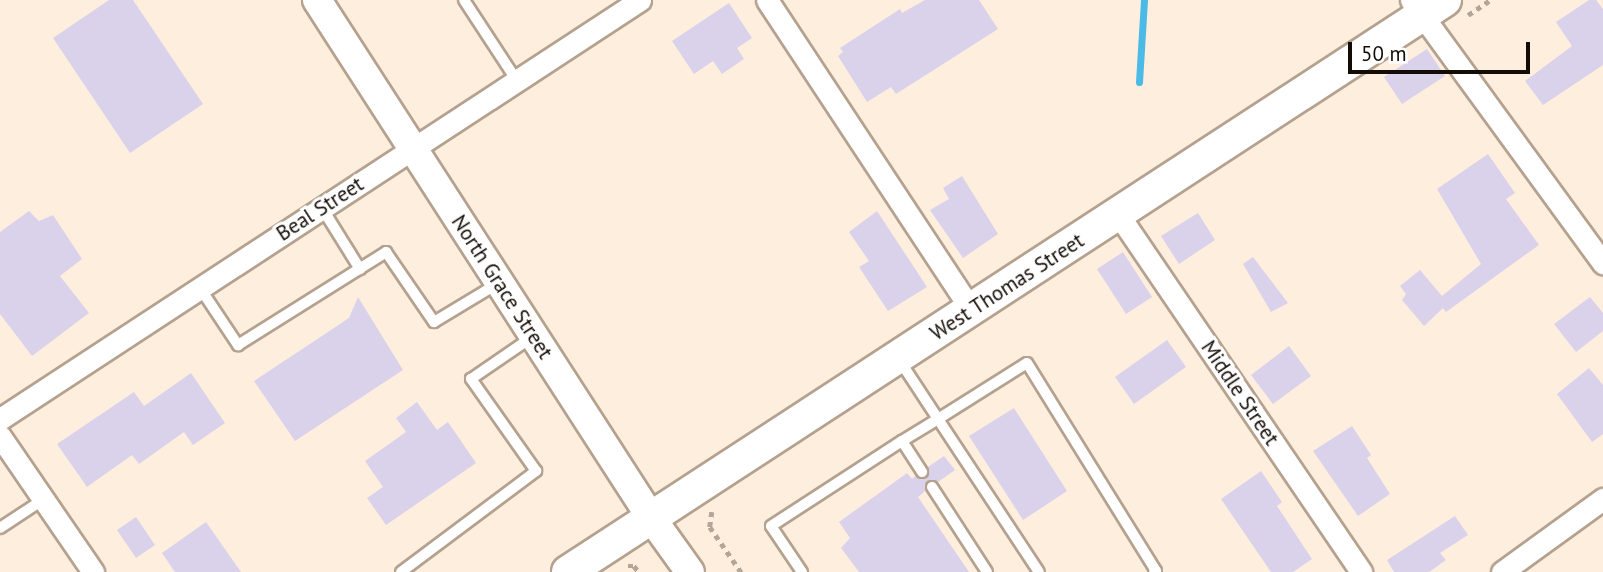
<!DOCTYPE html>
<html>
<head>
<meta charset="utf-8">
<style>
  body { margin:0 }
  #map { position:relative; width:1603px; height:572px; overflow:hidden; background:#feeede; font-family:"PT Sans",sans-serif }
  div>[style] { position:absolute }
  .stream>* { height:7px; margin:-3.5px; padding:0 3.5px; transform-origin:3.5px; border-radius:3.5px; background:#4bbae6 }
  .building>* { inset:0; background:#dad2eb }
  .path>* { height:4.5px; margin-top:-2.25px; transform-origin:0; background:repeating-linear-gradient(90deg,#b3a699 0 5px,transparent 0 10px) }
  .roads { filter:drop-shadow(2px 0 #b4a18e) drop-shadow(-2px 0 #b4a18e) drop-shadow(0 2px #b4a18e) drop-shadow(0 -2px #b4a18e) }
  .lane>* { height:10px; margin:-5px; padding:0 5px; transform-origin:5px; border-radius:5px; background:#fff }
  .street>* { height:21px; margin:-10.5px; padding:0 10.5px; transform-origin:10.5px; border-radius:10.5px; background:#fff }
  .secondary>* { height:28px; margin:-14px; padding:0 14px; transform-origin:14px; border-radius:14px; background:#fff }
  .primary>* { height:32px; margin:-16px; padding:0 16px; transform-origin:16px; border-radius:16px; background:#fff }
  span { translate:-50% -50%; white-space:nowrap; text-align:center; line-height:1.15; -webkit-text-stroke:6px #fff; paint-order:stroke }
  .street-label { font-size:21px; color:#130c06 }
  .scale { position:absolute; left:1348px; top:42px; width:182px; height:32px; box-sizing:border-box; border:4px solid #130c06; border-top:0; padding-left:9px; font-size:21px; line-height:24px; white-space:nowrap; color:#130c06; -webkit-text-stroke:5px #fff; paint-order:stroke }
</style>
</head>
<body>
<div id="map">
  <div class="stream">
    <i style="left:1139px;top:82px;width:82px;rotate:-86.5deg"></i>
  </div>
  <div class="building">
    <i style="clip-path:polygon(109px 0,133px 0,203px 104px,130px 153px,53px 38px)"></i>
    <i style="clip-path:polygon(925px 0,979px 0,998px 29px,896px 94px,891px 87px,867px 102px,838px 56px,843px 52px,840px 48px,900px 9px,902px 13px)"></i>
    <i style="clip-path:polygon(1589px 0,1596px 0,1603px 9px,1603px 65px,1543px 105px,1525px 81px,1572px 46px,1556px 22px)"></i>
    <i style="clip-path:polygon(729px 3px,752px 38px,737px 48px,744px 59px,722px 74px,713px 61px,694px 74px,672px 41px)"></i>
    <i style="clip-path:polygon(1427px 49px,1445px 76px,1402px 104px,1384px 77px)"></i>
    <i style="clip-path:polygon(1488px 154px,1515px 193px,1506px 199px,1539px 245px,1446px 312px,1443px 308px,1424px 326px,1402px 300px,1406px 294px,1400px 286px,1420px 270px,1442px 296px,1481px 264px,1437px 189px)"></i>
    <i style="clip-path:polygon(962px 176px,998px 234px,963px 258px,930px 210px,949px 199px,943px 188px)"></i>
    <i style="clip-path:polygon(29px 211px,39px 221px,53px 215px,82px 259px,60px 276px,89px 313px,32px 356px,0 314px,0 232px)"></i>
    <i style="clip-path:polygon(877px 211px,927px 287px,888px 311px,859px 267px,869px 261px,849px 232px)"></i>
    <i style="clip-path:polygon(1198px 213px,1215px 240px,1179px 264px,1161px 236px)"></i>
    <i style="clip-path:polygon(1123px 252px,1152px 297px,1126px 314px,1097px 269px)"></i>
    <i style="clip-path:polygon(1253px 257px,1288px 303px,1271px 312px,1243px 264px)"></i>
    <i style="clip-path:polygon(358px 297px,403px 370px,295px 441px,254px 381px,349px 318px)"></i>
    <i style="clip-path:polygon(1590px 297px,1603px 313px,1603px 331px,1576px 352px,1554px 324px)"></i>
    <i style="clip-path:polygon(1167px 340px,1186px 367px,1134px 404px,1115px 377px)"></i>
    <i style="clip-path:polygon(1289px 346px,1311px 376px,1273px 404px,1251px 375px)"></i>
    <i style="clip-path:polygon(1589px 368px,1603px 385px,1603px 434px,1592px 442px,1557px 394px)"></i>
    <i style="clip-path:polygon(191px 373px,225px 423px,193px 445px,184px 432px,139px 464px,132px 455px,87px 487px,57px 444px,134px 392px,144px 406px)"></i>
    <i style="clip-path:polygon(417px 402px,437px 430px,448px 422px,476px 463px,386px 525px,367px 498px,383px 487px,365px 461px,406px 432px,396px 418px)"></i>
    <i style="clip-path:polygon(1014px 408px,1067px 491px,1023px 520px,969px 436px)"></i>
    <i style="clip-path:polygon(1352px 426px,1371px 455px,1367px 458px,1390px 494px,1358px 516px,1313px 451px)"></i>
    <i style="clip-path:polygon(944px 456px,955px 470px,938px 482px,927px 481px,925px 491px,918px 497px,969px 572px,859px 572px,841px 548px,850px 538px,839px 522px,907px 473px,912px 479px,915px 476px,926px 479px,929px 475px,928px 467px)"></i>
    <i style="clip-path:polygon(1261px 471px,1282px 502px,1277px 506px,1312px 559px,1293px 572px,1271px 572px,1221px 499px)"></i>
    <i style="clip-path:polygon(1455px 516px,1468px 535px,1440px 553px,1446px 560px,1429px 572px,1394px 572px,1387px 560px)"></i>
    <i style="clip-path:polygon(136px 517px,155px 545px,136px 558px,117px 530px)"></i>
    <i style="clip-path:polygon(206px 522px,241px 572px,175px 572px,162px 553px)"></i>
  </div>
  <div class="path">
    <i style="left:1468px;top:15px;width:27px;rotate:-34deg"></i>
    <i style="left:712px;top:512px;width:15px;rotate:98deg"></i>
    <i style="left:710px;top:527px;width:55px;rotate:55.4deg"></i>
    <i style="left:628px;top:566px;width:6px"></i>
    <i style="left:634px;top:566px;width:8px;rotate:50deg"></i>
  </div>
  <div class="roads">
    <div class="lane">
      <i style="left:464px;top:0;width:97px;rotate:56.8deg"></i>
      <i style="left:322px;top:208px;width:72px;rotate:58.1deg"></i>
      <i style="left:200px;top:288px;width:69px;rotate:56.3deg"></i>
      <i style="left:238px;top:345px;width:175px;rotate:-32.1deg"></i>
      <i style="left:386px;top:252px;width:85px;rotate:55.6deg"></i>
      <i style="left:434px;top:322px;width:74px;rotate:-31.1deg"></i>
      <i style="left:898px;top:358px;width:73px;rotate:56.7deg"></i>
      <i style="left:938px;top:419px;width:105px;rotate:-32.2deg"></i>
      <i style="left:1027px;top:363px;width:245px;rotate:58.2deg"></i>
      <i style="left:1156px;top:571px;width:2px;rotate:153deg"></i>
      <i style="left:902px;top:441px;width:42px;rotate:-31.4deg"></i>
      <i style="left:938px;top:419px;width:183px;rotate:56.6deg"></i>
      <i style="left:932px;top:487px;width:101px;rotate:57.1deg"></i>
      <i style="left:0;top:528px;width:53px;rotate:-33.4deg"></i>
      <i style="left:401px;top:572px;width:169px;rotate:-36.8deg"></i>
      <i style="left:536px;top:471px;width:113px;rotate:-125.2deg"></i>
      <i style="left:471px;top:379px;width:74px;rotate:-34.5deg"></i>
      <i style="left:802px;top:572px;width:55px;rotate:-124deg"></i>
      <i style="left:771px;top:526px;width:156px;rotate:-33deg"></i>
      <i style="left:902px;top:441px;width:37px;rotate:57deg"></i>
    </div>
    <div class="street">
      <i style="left:767px;top:0;width:370px;rotate:56.6deg"></i>
      <i style="left:1411px;top:0;width:326px;rotate:53.9deg"></i>
      <i style="left:1118px;top:214px;width:433px;rotate:55.8deg"></i>
      <i style="left:0;top:419px;width:765px;rotate:-33.21deg"></i>
      <i style="left:0;top:436px;width:165px;rotate:55.6deg"></i>
      <i style="left:1502px;top:572px;width:125px;rotate:-35.9deg"></i>
    </div>
    <div class="secondary">
      <i style="left:317px;top:0;width:618px;rotate:57.16deg"></i>
      <i style="left:652px;top:519px;width:65px;rotate:54.4deg"></i>
    </div>
    <div class="primary">
      <i style="left:568px;top:572px;width:1047px;rotate:-33.11deg"></i>
    </div>
  </div>
  <div class="street-label">
    <span style="left:320px;top:209px;rotate:-33deg">Beal Street</span>
    <span style="left:502px;top:287px;rotate:57deg">North Grace Street</span>
    <span style="left:1007px;top:287px;rotate:-33deg">West Thomas Street</span>
    <span style="left:1240px;top:393px;rotate:56deg">Middle Street</span>
  </div>
  <div class="scale">50 m</div>
</div>
</body>
</html>
